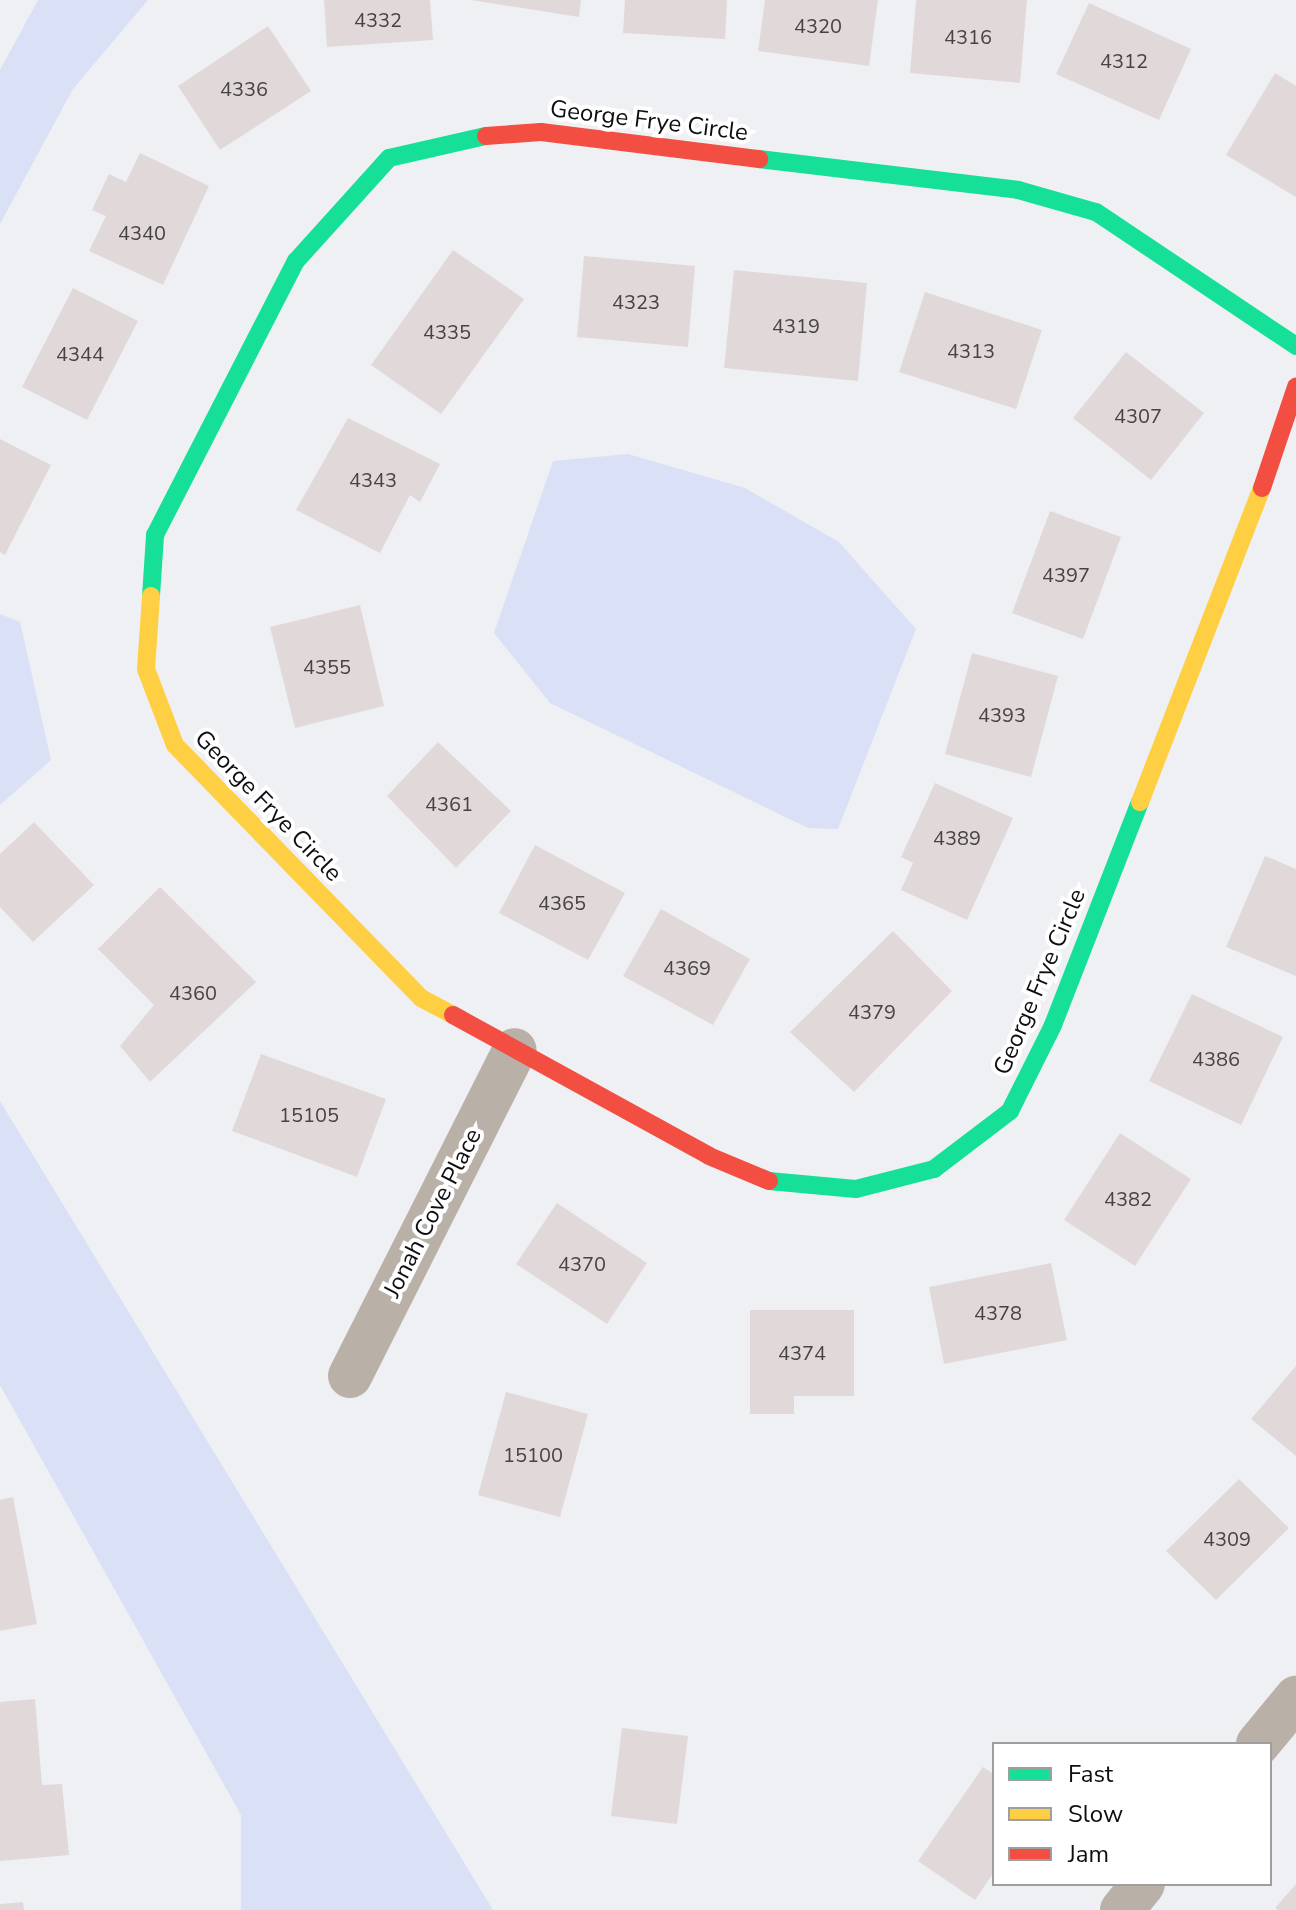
<!DOCTYPE html>
<html>
<head>
<meta charset="utf-8">
<style>
  body { margin:0 }
  #map { position:relative; width:1296px; height:1910px; overflow:hidden; background:#eff0f4; font-family:"Nunito Sans",sans-serif }
  div>[style] { position:absolute }
  .green>* { inset:0; background:#dae0f6 }
  .building>* { inset:0; background:#e1d9d9 }
  .street>* { height:44px; margin:-22px; padding:0 22px; transform-origin:22px; border-radius:22px; background:#b9b0a8 }
  .fast>* { height:18px; margin:-9px; padding:0 9px; transform-origin:9px; border-radius:9px; background:#16e098 }
  .slow>* { height:18px; margin:-9px; padding:0 9px; transform-origin:9px; border-radius:9px; background:#ffcf43 }
  .jam>* { height:18px; margin:-9px; padding:0 9px; transform-origin:9px; border-radius:9px; background:#f24e42 }
  span { translate:-50% -50%; white-space:nowrap; text-align:center; line-height:1.15; -webkit-text-stroke:8px #fff; paint-order:stroke }
  .number-label { font-size:20px; color:#454344 }
  .number-label span { -webkit-text-stroke-width:0 }
  .street-label { font-size:24px; color:#0e0e10 }
  .legend { position:absolute; left:992px; top:1742px; width:280px; height:144px; box-sizing:border-box; background:#fff; border:2px solid #9f9f9f; margin:0; padding:10px 14px; list-style:none; font-size:24px; color:#0e0e10 }
  .legend li { display:flex; align-items:center; gap:16px; height:40px }
  .legend b { width:40px; border:2px solid #9f9f9f }
</style>
</head>
<body>
<div id="map">
  <div class="green">
    <i style="clip-path:polygon(38px 0,148px 0,73px 89px,0 224px,0 70px)"></i>
    <i style="clip-path:polygon(628px 454px,745px 488px,839px 542px,916px 629px,838px 829px,808px 828px,550px 703px,494px 633px,553px 461px)"></i>
    <i style="clip-path:polygon(0 614px,20px 622px,51px 760px,0 805px)"></i>
    <i style="clip-path:polygon(0 1101px,493px 1910px,241px 1910px,241px 1815px,0 1385px)"></i>
  </div>
  <div class="building">
    <i style="clip-path:polygon(324px 0,430px 0,433px 40px,327px 47px)"></i>
    <i style="clip-path:polygon(471px 0,581px 0,579px 17px)"></i>
    <i style="clip-path:polygon(625px 0,727px 0,725px 39px,623px 33px)"></i>
    <i style="clip-path:polygon(765px 0,878px 0,869px 66px,758px 51px)"></i>
    <i style="clip-path:polygon(916px 0,1027px 0,1020px 83px,910px 73px)"></i>
    <i style="clip-path:polygon(1089px 3px,1191px 49px,1159px 120px,1056px 74px)"></i>
    <i style="clip-path:polygon(268px 26px,311px 91px,220px 150px,178px 86px)"></i>
    <i style="clip-path:polygon(1275px 73px,1296px 86px,1296px 197px,1226px 155px)"></i>
    <i style="clip-path:polygon(140px 153px,209px 186px,163px 285px,89px 251px,106px 216px,92px 210px,109px 174px,126px 182px)"></i>
    <i style="clip-path:polygon(453px 250px,524px 299px,441px 414px,371px 365px)"></i>
    <i style="clip-path:polygon(584px 256px,695px 266px,688px 347px,577px 337px)"></i>
    <i style="clip-path:polygon(734px 270px,867px 283px,858px 381px,724px 368px)"></i>
    <i style="clip-path:polygon(73px 288px,138px 321px,87px 420px,22px 387px)"></i>
    <i style="clip-path:polygon(925px 292px,1042px 330px,1016px 409px,899px 372px)"></i>
    <i style="clip-path:polygon(1126px 352px,1204px 413px,1151px 480px,1073px 418px)"></i>
    <i style="clip-path:polygon(348px 418px,440px 464px,420px 502px,410px 495px,380px 553px,296px 510px)"></i>
    <i style="clip-path:polygon(0 439px,51px 465px,5px 555px,0 552px)"></i>
    <i style="clip-path:polygon(1050px 511px,1121px 537px,1083px 639px,1012px 613px)"></i>
    <i style="clip-path:polygon(360px 605px,384px 706px,295px 728px,270px 627px)"></i>
    <i style="clip-path:polygon(972px 653px,1058px 676px,1031px 777px,945px 754px)"></i>
    <i style="clip-path:polygon(438px 742px,511px 811px,456px 868px,387px 796px)"></i>
    <i style="clip-path:polygon(935px 783px,1013px 818px,967px 920px,901px 890px,913px 863px,901px 857px)"></i>
    <i style="clip-path:polygon(34px 822px,94px 885px,33px 942px,0 907px,0 854px)"></i>
    <i style="clip-path:polygon(535px 845px,625px 893px,588px 960px,499px 913px)"></i>
    <i style="clip-path:polygon(1265px 856px,1296px 869px,1296px 976px,1226px 947px)"></i>
    <i style="clip-path:polygon(160px 887px,256px 982px,150px 1082px,120px 1046px,154px 1005px,98px 949px)"></i>
    <i style="clip-path:polygon(661px 909px,750px 959px,713px 1025px,623px 976px)"></i>
    <i style="clip-path:polygon(893px 931px,952px 991px,854px 1092px,790px 1032px)"></i>
    <i style="clip-path:polygon(1192px 994px,1283px 1037px,1241px 1125px,1149px 1081px)"></i>
    <i style="clip-path:polygon(261px 1054px,386px 1099px,357px 1177px,232px 1131px)"></i>
    <i style="clip-path:polygon(1120px 1133px,1191px 1179px,1135px 1266px,1064px 1220px)"></i>
    <i style="clip-path:polygon(557px 1203px,647px 1263px,607px 1324px,516px 1264px)"></i>
    <i style="clip-path:polygon(1051px 1263px,1067px 1340px,944px 1364px,929px 1287px)"></i>
    <i style="clip-path:polygon(750px 1310px,854px 1310px,854px 1396px,794px 1396px,794px 1414px,750px 1414px)"></i>
    <i style="clip-path:polygon(1296px 1366px,1296px 1456px,1251px 1419px)"></i>
    <i style="clip-path:polygon(506px 1392px,588px 1414px,560px 1517px,478px 1495px)"></i>
    <i style="clip-path:polygon(1239px 1479px,1289px 1528px,1216px 1600px,1166px 1551px)"></i>
    <i style="clip-path:polygon(13px 1497px,37px 1624px,0 1631px,0 1500px)"></i>
    <i style="clip-path:polygon(35px 1699px,42px 1785px,62px 1784px,69px 1855px,0 1861px,0 1702px)"></i>
    <i style="clip-path:polygon(622px 1728px,688px 1736px,677px 1824px,611px 1816px)"></i>
    <i style="clip-path:polygon(983px 1767px,994px 1774px,994px 1872px,975px 1900px,918px 1861px)"></i>
    <i style="clip-path:polygon(1296px 1884px,1296px 1910px,1278px 1910px,1275px 1908px)"></i>
    <i style="clip-path:polygon(23px 1902px,24px 1910px,0 1910px,0 1904px)"></i>
  </div>
  <div class="street">
    <i style="left:350px;top:1376px;width:365px;rotate:-63.2deg"></i>
    <i style="left:1258px;top:1744px;width:60px;rotate:-50.4deg"></i>
    <i style="left:1122px;top:1910px;width:33px;rotate:-51deg"></i>
  </div>
  <div class="fast">
    <i style="left:759px;top:159px;width:261px;rotate:6.8deg"></i>
    <i style="left:1018px;top:190px;width:81px;rotate:15.8deg"></i>
    <i style="left:1096px;top:212px;width:241px;rotate:33.8deg"></i>
    <i style="left:151px;top:596px;width:61px;rotate:-86.2deg"></i>
    <i style="left:155px;top:535px;width:308px;rotate:-62.8deg"></i>
    <i style="left:296px;top:261px;width:139px;rotate:-47.9deg"></i>
    <i style="left:389px;top:158px;width:99px;rotate:-12.8deg"></i>
    <i style="left:769px;top:1181px;width:87px;rotate:5.3deg"></i>
    <i style="left:856px;top:1189px;width:81px;rotate:-14.4deg"></i>
    <i style="left:934px;top:1169px;width:96px;rotate:-37.3deg"></i>
    <i style="left:1010px;top:1111px;width:96px;rotate:-63.4deg"></i>
    <i style="left:1053px;top:1025px;width:239px;rotate:-68.7deg"></i>
  </div>
  <div class="slow">
    <i style="left:151px;top:596px;width:73px;rotate:93.9deg"></i>
    <i style="left:146px;top:669px;width:81px;rotate:69.1deg"></i>
    <i style="left:175px;top:745px;width:353px;rotate:45.8deg"></i>
    <i style="left:421px;top:998px;width:36px;rotate:28deg"></i>
    <i style="left:1140px;top:802px;width:337px;rotate:-68.8deg"></i>
  </div>
  <div class="jam">
    <i style="left:486px;top:136px;width:55px;rotate:-4.2deg"></i>
    <i style="left:541px;top:132px;width:220px;rotate:7.1deg"></i>
    <i style="left:1262px;top:488px;width:107px;rotate:-71.4deg"></i>
    <i style="left:453px;top:1015px;width:292px;rotate:28.8deg"></i>
    <i style="left:709px;top:1156px;width:65px;rotate:22.6deg"></i>
  </div>
  <div class="number-label">
    <span style="left:378px;top:20px">4332</span>
    <span style="left:818px;top:26px">4320</span>
    <span style="left:968px;top:37px">4316</span>
    <span style="left:1124px;top:61px">4312</span>
    <span style="left:244px;top:89px">4336</span>
    <span style="left:142px;top:233px">4340</span>
    <span style="left:636px;top:302px">4323</span>
    <span style="left:796px;top:326px">4319</span>
    <span style="left:447px;top:332px">4335</span>
    <span style="left:971px;top:351px">4313</span>
    <span style="left:80px;top:354px">4344</span>
    <span style="left:1138px;top:416px">4307</span>
    <span style="left:373px;top:480px">4343</span>
    <span style="left:1066px;top:575px">4397</span>
    <span style="left:327px;top:667px">4355</span>
    <span style="left:1002px;top:715px">4393</span>
    <span style="left:449px;top:804px">4361</span>
    <span style="left:957px;top:838px">4389</span>
    <span style="left:562px;top:903px">4365</span>
    <span style="left:687px;top:968px">4369</span>
    <span style="left:193px;top:993px">4360</span>
    <span style="left:872px;top:1012px">4379</span>
    <span style="left:1216px;top:1059px">4386</span>
    <span style="left:309px;top:1115px">15105</span>
    <span style="left:1128px;top:1199px">4382</span>
    <span style="left:582px;top:1264px">4370</span>
    <span style="left:998px;top:1313px">4378</span>
    <span style="left:802px;top:1353px">4374</span>
    <span style="left:533px;top:1455px">15100</span>
    <span style="left:1227px;top:1539px">4309</span>
  </div>
  <div class="street-label">
    <span style="left:649px;top:121px;rotate:7deg">George Frye Circle</span>
    <span style="left:268px;top:806px;rotate:46deg">George Frye Circle</span>
    <span style="left:1040px;top:982px;rotate:-67deg">George Frye Circle</span>
    <span style="left:433px;top:1213px;rotate:-63deg">Jonah Cove Place</span>
  </div>
  <ul class="legend">
  <li><b style="height:10px;background:#16e098"></b>Fast</li>
  <li><b style="height:10px;background:#ffcf43"></b>Slow</li>
  <li><b style="height:10px;background:#f24e42"></b>Jam</li>
  </ul>
</div>
</body>
</html>
